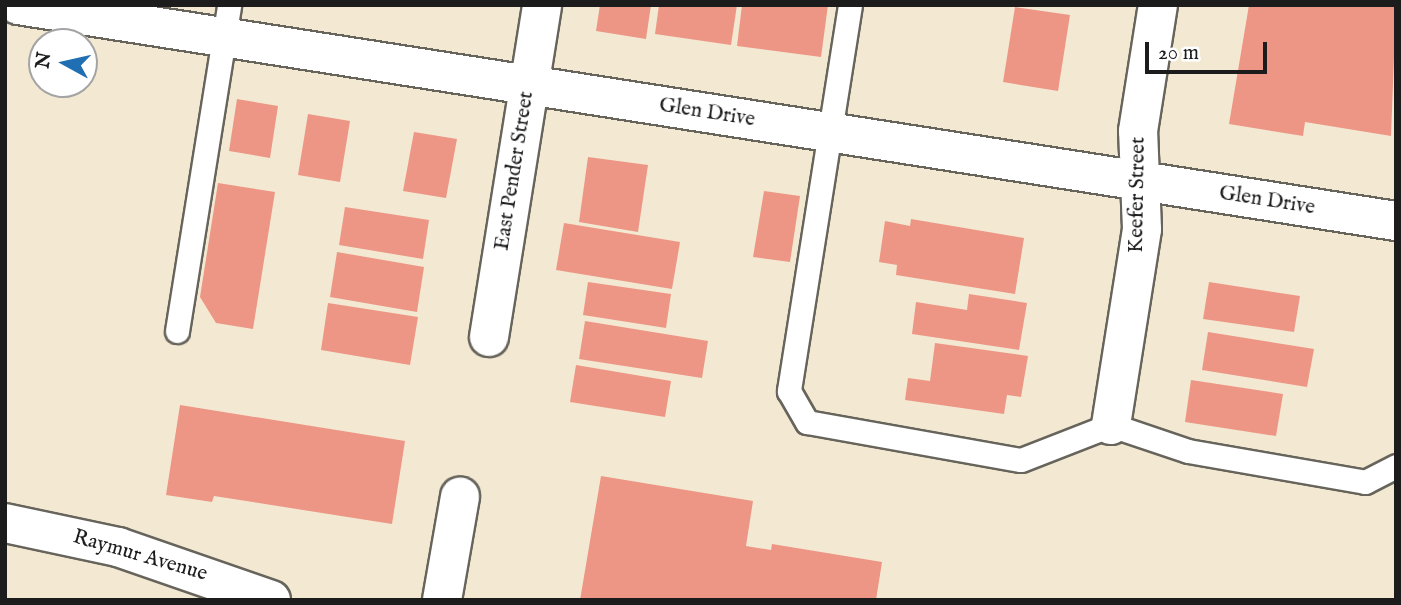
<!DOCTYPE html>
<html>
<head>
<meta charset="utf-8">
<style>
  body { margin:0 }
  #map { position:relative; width:1401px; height:605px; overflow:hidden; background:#f3e9d2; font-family:"IM FELL English",serif }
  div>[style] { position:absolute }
  .building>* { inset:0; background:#ed9686 }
  .roads { filter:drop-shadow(2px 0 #67645c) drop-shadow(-2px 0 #67645c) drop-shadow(0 2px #67645c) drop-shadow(0 -2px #67645c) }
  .service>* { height:23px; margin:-11.5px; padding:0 11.5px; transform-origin:11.5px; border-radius:11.5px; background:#fff }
  .minor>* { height:38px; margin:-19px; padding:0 19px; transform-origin:19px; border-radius:19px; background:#fff }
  span { translate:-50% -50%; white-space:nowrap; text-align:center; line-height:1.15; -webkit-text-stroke:7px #fff; paint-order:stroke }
  .street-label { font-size:21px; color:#1c1c1c }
  .frame { position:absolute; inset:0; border:7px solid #1c1c1c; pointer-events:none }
  .north { position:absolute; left:28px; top:28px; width:70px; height:70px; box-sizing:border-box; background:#fff; border:2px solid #a4a4a4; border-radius:50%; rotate:278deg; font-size:19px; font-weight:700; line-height:28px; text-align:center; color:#1c1c1c }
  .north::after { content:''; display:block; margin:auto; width:24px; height:32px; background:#1f6fb2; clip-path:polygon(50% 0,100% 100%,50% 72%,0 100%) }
  .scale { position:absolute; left:1145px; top:42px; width:122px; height:32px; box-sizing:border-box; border:4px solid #1c1c1c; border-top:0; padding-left:9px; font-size:21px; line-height:24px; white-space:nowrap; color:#1c1c1c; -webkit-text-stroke:5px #fff; paint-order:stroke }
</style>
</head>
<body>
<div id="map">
  <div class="building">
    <i style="clip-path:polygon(600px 5px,651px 5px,646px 39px,596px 31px)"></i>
    <i style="clip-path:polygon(659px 5px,737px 5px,731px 45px,655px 34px)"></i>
    <i style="clip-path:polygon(742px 5px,828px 5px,821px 57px,737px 46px)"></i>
    <i style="clip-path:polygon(1249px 5px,1396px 5px,1391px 136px,1305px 122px,1303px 136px,1229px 124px)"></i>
    <i style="clip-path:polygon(1015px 7px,1070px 15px,1058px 91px,1003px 82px)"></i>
    <i style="clip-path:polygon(237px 99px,278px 106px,270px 158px,229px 151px)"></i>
    <i style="clip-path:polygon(308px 114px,350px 121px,340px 182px,298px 175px)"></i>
    <i style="clip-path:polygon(414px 132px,457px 139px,446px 198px,403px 191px)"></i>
    <i style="clip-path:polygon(588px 157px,648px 165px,638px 232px,579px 222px)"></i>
    <i style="clip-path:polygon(218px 183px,275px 192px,253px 329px,216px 323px,200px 297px)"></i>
    <i style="clip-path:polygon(764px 191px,800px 196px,790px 262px,753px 257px)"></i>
    <i style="clip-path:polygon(345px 207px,429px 220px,423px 259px,339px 245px)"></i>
    <i style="clip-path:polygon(911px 219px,1024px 238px,1015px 294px,896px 275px,897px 265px,879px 262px,885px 221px,910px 226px)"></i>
    <i style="clip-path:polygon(564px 223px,680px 242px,672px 289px,556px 270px)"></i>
    <i style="clip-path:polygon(337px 252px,424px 267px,417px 312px,330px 297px)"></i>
    <i style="clip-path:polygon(588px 282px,671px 294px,666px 328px,583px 315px)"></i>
    <i style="clip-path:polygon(1209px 282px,1300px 296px,1294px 332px,1203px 319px)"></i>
    <i style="clip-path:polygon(969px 294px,1027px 303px,1019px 350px,912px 334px,916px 302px,967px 310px)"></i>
    <i style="clip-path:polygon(328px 303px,418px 317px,410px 365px,321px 350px)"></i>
    <i style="clip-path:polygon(585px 321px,708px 341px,702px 378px,579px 359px)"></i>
    <i style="clip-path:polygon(1208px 332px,1314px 349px,1307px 387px,1202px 370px)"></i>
    <i style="clip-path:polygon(935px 343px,1028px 356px,1021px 397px,1007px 395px,1004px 414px,905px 400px,908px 378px,930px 381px)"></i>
    <i style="clip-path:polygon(576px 365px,671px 381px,665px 417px,570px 402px)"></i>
    <i style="clip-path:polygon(1191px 380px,1283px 394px,1276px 436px,1185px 422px)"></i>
    <i style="clip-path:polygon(180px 405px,405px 441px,392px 524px,214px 496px,212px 502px,166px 495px)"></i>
    <i style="clip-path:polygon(601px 476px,753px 501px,746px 546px,771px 550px,772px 544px,882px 562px,876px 600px,580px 600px)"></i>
  </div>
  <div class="roads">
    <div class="service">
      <i style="left:850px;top:5px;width:391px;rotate:99deg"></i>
      <i style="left:789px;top:391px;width:36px;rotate:60deg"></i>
      <i style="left:807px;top:422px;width:217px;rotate:10.1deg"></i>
      <i style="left:1021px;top:460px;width:97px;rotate:-21.3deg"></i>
      <i style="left:1111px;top:425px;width:81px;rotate:18.7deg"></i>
      <i style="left:1188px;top:451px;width:180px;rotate:9.9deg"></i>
      <i style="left:1365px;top:482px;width:35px;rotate:-27deg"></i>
      <i style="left:177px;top:331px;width:330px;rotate:-80.9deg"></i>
    </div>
    <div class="minor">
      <i style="left:18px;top:5px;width:1395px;rotate:8.91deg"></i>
      <i style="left:489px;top:337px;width:336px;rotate:-80.9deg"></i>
      <i style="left:1111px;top:425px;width:198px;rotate:-81deg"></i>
      <i style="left:1142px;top:229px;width:98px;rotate:-92.3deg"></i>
      <i style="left:1138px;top:131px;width:128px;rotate:-81deg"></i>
      <i style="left:5px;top:523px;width:116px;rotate:12deg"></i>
      <i style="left:118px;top:547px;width:162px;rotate:19.1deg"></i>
      <i style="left:442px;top:600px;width:105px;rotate:-80.1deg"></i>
    </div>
  </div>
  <div class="street-label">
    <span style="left:707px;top:113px;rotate:9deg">Glen Drive</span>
    <span style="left:515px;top:171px;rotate:-81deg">East Pender Street</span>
    <span style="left:1138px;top:195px;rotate:-89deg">Keefer Street</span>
    <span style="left:1267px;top:201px;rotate:9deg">Glen Drive</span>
    <span style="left:140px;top:556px;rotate:16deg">Raymur Avenue</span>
  </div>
  <div class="frame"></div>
  <div class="north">N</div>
  <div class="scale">20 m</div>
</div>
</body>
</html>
